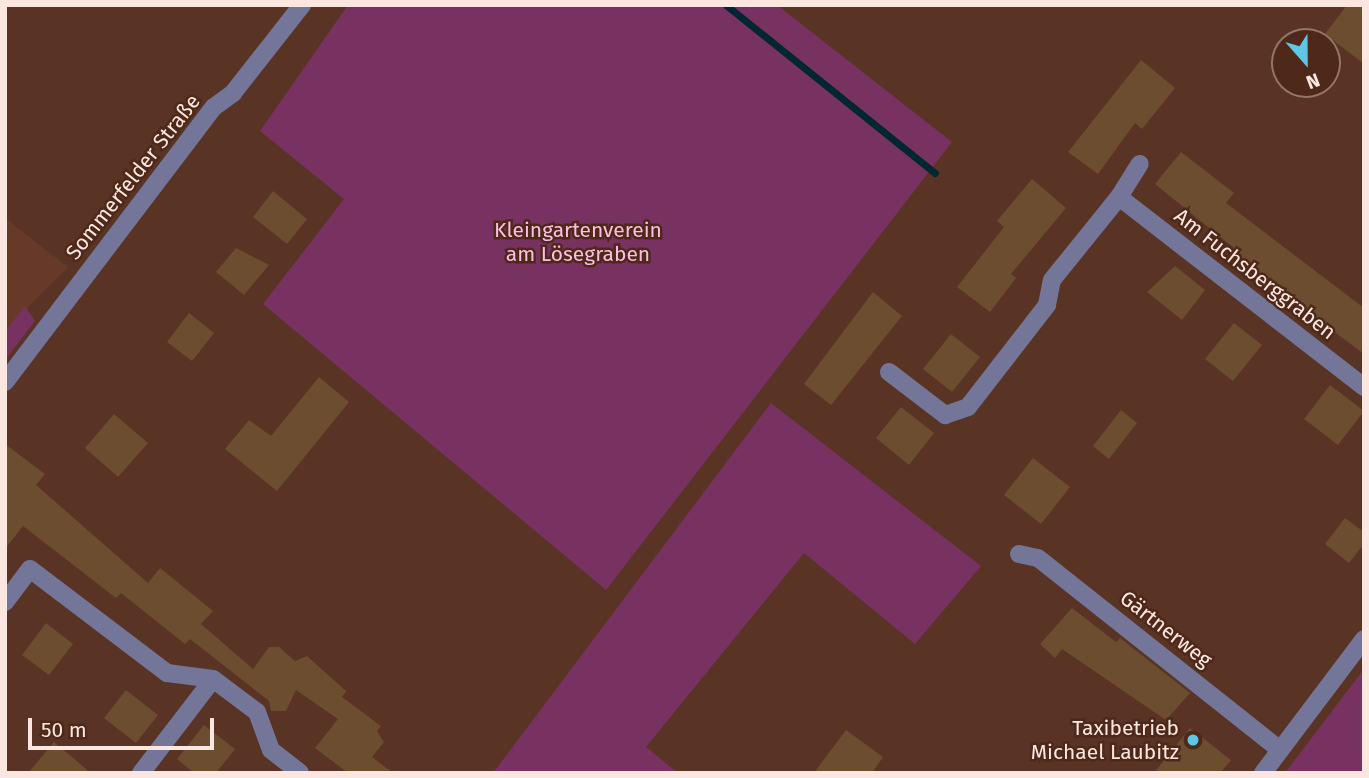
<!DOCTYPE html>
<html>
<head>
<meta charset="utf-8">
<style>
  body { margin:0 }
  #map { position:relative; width:1369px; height:778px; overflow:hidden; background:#593324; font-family:"Fira Sans",sans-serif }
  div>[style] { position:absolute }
  .built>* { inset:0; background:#673928 }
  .green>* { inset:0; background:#783262 }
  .stream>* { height:7px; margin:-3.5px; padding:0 3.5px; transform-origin:3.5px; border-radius:3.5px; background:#002732 }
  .building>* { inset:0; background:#6d4d30 }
  .minor>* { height:18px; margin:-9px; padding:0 9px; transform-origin:9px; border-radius:9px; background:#737698 }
  .dots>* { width:19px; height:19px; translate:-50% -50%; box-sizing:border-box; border:4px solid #4e291a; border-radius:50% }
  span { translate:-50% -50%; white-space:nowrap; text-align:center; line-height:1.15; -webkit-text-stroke:5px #4e291a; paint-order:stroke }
  .street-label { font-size:21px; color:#fbe7e0 }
  .park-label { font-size:21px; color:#fcbde4 }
  .poi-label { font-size:21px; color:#fbe7e0 }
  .right { translate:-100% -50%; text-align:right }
  .frame { position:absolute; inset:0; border:7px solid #fbe7e0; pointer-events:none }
  .north { position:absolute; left:1271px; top:28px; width:70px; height:70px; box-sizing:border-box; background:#4e291a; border:2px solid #937569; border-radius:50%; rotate:159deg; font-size:19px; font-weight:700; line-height:28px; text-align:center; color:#fbe7e0 }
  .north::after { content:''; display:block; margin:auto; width:24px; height:32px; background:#5dc7e8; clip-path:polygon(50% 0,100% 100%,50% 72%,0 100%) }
  .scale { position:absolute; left:28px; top:718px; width:186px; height:32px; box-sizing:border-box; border:4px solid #fbe7e0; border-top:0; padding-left:9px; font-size:21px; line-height:24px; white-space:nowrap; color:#fbe7e0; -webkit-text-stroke:5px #4e291a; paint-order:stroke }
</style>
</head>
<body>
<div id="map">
  <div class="built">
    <i style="clip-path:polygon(5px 218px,68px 267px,5px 331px)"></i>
  </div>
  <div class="green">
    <i style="clip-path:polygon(348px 5px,777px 5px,952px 142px,606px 590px,263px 304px,344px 199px,260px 131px)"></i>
    <i style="clip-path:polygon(25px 306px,35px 321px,5px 360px,5px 331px)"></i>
    <i style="clip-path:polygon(771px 403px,981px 566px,915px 644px,804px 553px,646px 747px,678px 773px,493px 773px)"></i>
    <i style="clip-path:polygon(1364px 669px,1364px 773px,1285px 773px)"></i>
  </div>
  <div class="stream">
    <i style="left:726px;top:5px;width:268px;rotate:38.8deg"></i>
  </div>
  <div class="building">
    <i style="clip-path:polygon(1347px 5px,1364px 5px,1364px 64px,1325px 34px)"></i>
    <i style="clip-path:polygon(1141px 60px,1175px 88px,1142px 129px,1135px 123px,1098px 174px,1068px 152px)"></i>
    <i style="clip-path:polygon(1181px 152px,1234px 193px,1226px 203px,1364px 308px,1364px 354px,1229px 253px,1234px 248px,1155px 184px)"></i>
    <i style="clip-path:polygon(1032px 179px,1066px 208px,1011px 274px,1016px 278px,990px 312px,957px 287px,1004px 227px,997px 221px)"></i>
    <i style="clip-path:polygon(273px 191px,307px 219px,287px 244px,253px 217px)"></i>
    <i style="clip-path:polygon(236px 248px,269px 265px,244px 295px,216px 272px)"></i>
    <i style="clip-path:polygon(1175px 266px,1205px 290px,1182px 320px,1147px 292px)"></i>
    <i style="clip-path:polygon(873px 292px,902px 316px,831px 405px,804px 384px)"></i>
    <i style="clip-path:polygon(189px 313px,214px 333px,192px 361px,167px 342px)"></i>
    <i style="clip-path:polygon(1234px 323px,1262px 345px,1233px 381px,1205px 359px)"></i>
    <i style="clip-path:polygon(951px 334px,980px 357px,952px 392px,923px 369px)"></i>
    <i style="clip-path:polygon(319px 377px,349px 402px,277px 491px,225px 449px,249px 420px,271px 436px)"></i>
    <i style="clip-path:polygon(1330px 385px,1364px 411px,1338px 445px,1304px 419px)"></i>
    <i style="clip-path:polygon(901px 407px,934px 433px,909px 465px,876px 438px)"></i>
    <i style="clip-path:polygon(1121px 410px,1137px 423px,1109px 459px,1093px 446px)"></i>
    <i style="clip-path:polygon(114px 414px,148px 443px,118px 477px,85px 448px)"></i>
    <i style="clip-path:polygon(5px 444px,45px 474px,36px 485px,148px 583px,160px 568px,213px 611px,201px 624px,253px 669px,269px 647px,279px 647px,295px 661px,307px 656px,346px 691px,342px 697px,381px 726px,377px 731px,384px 742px,372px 757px,393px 773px,348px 773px,315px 748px,338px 719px,296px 690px,286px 711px,271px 711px,269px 701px,190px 639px,185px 644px,121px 593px,116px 598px,23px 526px,5px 549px)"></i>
    <i style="clip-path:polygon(1033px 458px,1070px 487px,1041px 524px,1004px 495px)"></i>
    <i style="clip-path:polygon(1345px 518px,1364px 532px,1364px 544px,1349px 563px,1325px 544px)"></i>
    <i style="clip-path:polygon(1072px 608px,1116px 642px,1120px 638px,1190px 693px,1166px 720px,1062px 649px,1055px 658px,1040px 644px)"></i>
    <i style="clip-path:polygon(46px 623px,73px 644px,49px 675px,22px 655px)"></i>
    <i style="clip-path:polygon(126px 690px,158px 715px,136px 743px,104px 718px)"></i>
    <i style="clip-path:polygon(204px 725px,235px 749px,216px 773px,194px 773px,177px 759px)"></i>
    <i style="clip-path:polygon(1190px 728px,1231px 760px,1220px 773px,1154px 773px)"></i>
    <i style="clip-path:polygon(846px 730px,883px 757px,872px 773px,814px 773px)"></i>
    <i style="clip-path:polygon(54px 742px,91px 773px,28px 773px)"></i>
  </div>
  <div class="minor">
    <i style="left:1119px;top:197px;width:310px;rotate:37.8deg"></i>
    <i style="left:889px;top:372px;width:71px;rotate:37.5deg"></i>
    <i style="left:945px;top:415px;width:24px;rotate:-19deg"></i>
    <i style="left:968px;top:407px;width:129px;rotate:-52.2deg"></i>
    <i style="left:1047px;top:305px;width:25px;rotate:-79deg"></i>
    <i style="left:1052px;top:280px;width:107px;rotate:-51.1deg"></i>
    <i style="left:1119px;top:197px;width:39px;rotate:-58deg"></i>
    <i style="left:5px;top:382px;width:345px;rotate:-52.8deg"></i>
    <i style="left:214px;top:107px;width:24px;rotate:-36deg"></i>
    <i style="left:233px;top:93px;width:112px;rotate:-51.9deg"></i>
    <i style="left:1019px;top:554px;width:19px;rotate:12deg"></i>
    <i style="left:1038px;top:558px;width:309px;rotate:38.4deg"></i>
    <i style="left:5px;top:602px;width:41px;rotate:-52.9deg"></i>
    <i style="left:30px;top:569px;width:172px;rotate:37.2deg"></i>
    <i style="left:167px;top:673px;width:46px;rotate:7.4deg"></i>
    <i style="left:213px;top:679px;width:55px;rotate:36.9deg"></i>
    <i style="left:257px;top:712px;width:40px;rotate:69.8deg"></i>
    <i style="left:271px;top:750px;width:37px;rotate:38deg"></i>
    <i style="left:141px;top:773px;width:118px;rotate:-52.5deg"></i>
    <i style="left:1263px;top:773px;width:168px;rotate:-53deg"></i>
  </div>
  <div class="dots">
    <i style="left:1193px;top:740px;background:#5dc7e8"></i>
  </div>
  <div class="street-label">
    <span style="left:133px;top:177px;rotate:-52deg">Sommerfelder Straße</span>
    <span style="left:1255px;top:274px;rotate:38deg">Am Fuchsberggraben</span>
    <span style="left:1166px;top:629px;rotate:38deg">Gärtnerweg</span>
  </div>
  <div class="park-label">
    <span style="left:578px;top:242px">Kleingartenverein<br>am Lösegraben</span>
  </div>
  <div class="poi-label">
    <span class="right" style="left:1179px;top:740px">Taxibetrieb<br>Michael Laubitz</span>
  </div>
  <div class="frame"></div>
  <div class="north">N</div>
  <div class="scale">50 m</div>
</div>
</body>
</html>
